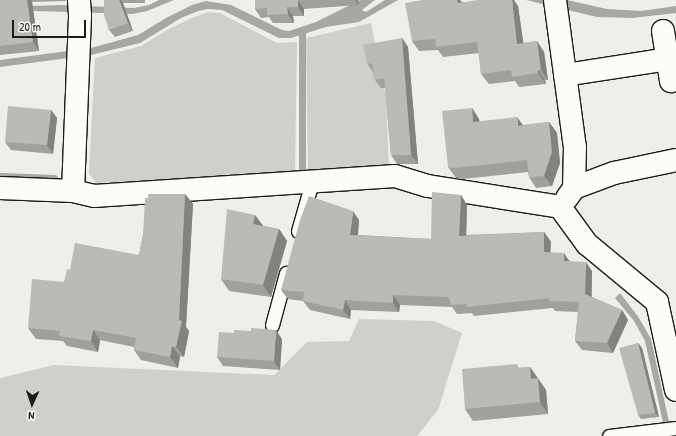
<!DOCTYPE html>
<html>
<head>
<meta charset="utf-8">
<style>
  body { margin:0 }
  #map { position:relative; width:676px; height:436px; overflow:hidden; background:#f0eeea; font-family:"Patrick Hand",sans-serif }
  div>[style] { position:absolute }
  .green>* { inset:0; background:#d0cfcc }
  .water>* { inset:0; background:#a8a7a3 }
  .stream>* { height:7px; margin:-3.5px; padding:0 3.5px; transform-origin:3.5px; border-radius:3.5px; background:#a8a7a3 }
  .roads { filter:drop-shadow(1px 0 #1c1c1c) drop-shadow(-1px 0 #1c1c1c) drop-shadow(0 1px #1c1c1c) drop-shadow(0 -1px #1c1c1c) }
  .service>* { height:13px; margin:-6.5px; padding:0 6.5px; transform-origin:6.5px; border-radius:6.5px; background:#fdfcf7 }
  .minor>* { height:22px; margin:-11px; padding:0 11px; transform-origin:11px; border-radius:11px; background:#fdfcf7 }
  .wall>* { inset:0; background:#a1a09d }
  .shaded-wall>* { inset:0; background:#83827f }
  .building>* { inset:0; background:#bbbab6 }
  span { translate:-50% -50%; white-space:nowrap; text-align:center; line-height:1.15; -webkit-text-stroke:3px #fdfcf7; paint-order:stroke }
  .north { position:absolute; left:12px; top:384px; width:40px; height:40px; -webkit-text-stroke:3px #fdfcf7; paint-order:stroke; rotate:183deg; font-size:11px; font-weight:700; line-height:16px; text-align:center; color:#1c1c1c }
  .north::after { content:''; display:block; margin:auto; width:14px; height:18px; background:#1c1c1c; clip-path:polygon(50% 0,100% 100%,50% 72%,0 100%) }
  .scale { position:absolute; left:12px; top:20px; width:74px; height:18px; box-sizing:border-box; border:2px solid #1c1c1c; border-top:0; padding-left:5px; font-size:12px; line-height:14px; white-space:nowrap; color:#1c1c1c; -webkit-text-stroke:3px #fdfcf7; paint-order:stroke }
</style>
</head>
<body>
<div id="map">
  <div class="green">
    <i style="clip-path:polygon(208px 12px,220px 13px,277px 43px,297px 42px,295px 173px,96px 183px,89px 173px,95px 58px,141px 46px,169px 29px,194px 17px)"></i>
    <i style="clip-path:polygon(371px 23px,386px 98px,389px 168px,308px 172px,306px 38px)"></i>
    <i style="clip-path:polygon(359px 319px,434px 321px,462px 333px,438px 410px,417px 436px,0 436px,0 378px,54px 365px,274px 375px,307px 342px,349px 341px)"></i>
  </div>
  <div class="water">
    <i style="clip-path:polygon(159px 0,174px 0,147px 11px,133px 14px,0 10px,30px 6px,60px 5px,134px 8px,149px 5px)"></i>
    <i style="clip-path:polygon(360px 0,375px 0,362px 10px,366px 12px,385px 0,398px 0,359px 22px,326px 27px,291px 38px,279px 38px,222px 10px,208px 9px,198px 11px,181px 18px,140px 43px,91px 55px,0 67px,0 60px,91px 48px,138px 35px,166px 18px,192px 5px,206px 1px,231px 5px,282px 30px,289px 31px,316px 22px)"></i>
    <i style="clip-path:polygon(526px 0,567px 0,607px 9px,641px 11px,676px 6px,676px 13px,632px 18px,597px 17px)"></i>
    <i style="clip-path:polygon(620px 293px,639px 318px,651px 339px,672px 436px,666px 436px,645px 341px,634px 321px,615px 298px)"></i>
  </div>
  <div class="stream">
    <i style="left:302px;top:31px;width:141px;rotate:90deg"></i>
    <i style="left:0;top:176px;width:54px;rotate:2.1deg"></i>
  </div>
  <div class="roads">
    <div class="service">
      <i style="left:298px;top:231px;width:51px;rotate:-74.1deg"></i>
      <i style="left:272px;top:325px;width:54px;rotate:-74.9deg"></i>
      <i style="left:609px;top:436px;width:67px;rotate:-6.8deg"></i>
    </div>
    <div class="minor">
      <i style="left:555px;top:0;width:148px;rotate:82.3deg"></i>
      <i style="left:575px;top:147px;width:41px;rotate:91.4deg"></i>
      <i style="left:663px;top:31px;width:51px;rotate:80.9deg"></i>
      <i style="left:565px;top:75px;width:104px;rotate:-8.8deg"></i>
      <i style="left:0;top:188px;width:73px;rotate:2.4deg"></i>
      <i style="left:73px;top:191px;width:22px;rotate:13deg"></i>
      <i style="left:94px;top:196px;width:302px;rotate:-3.8deg"></i>
      <i style="left:395px;top:176px;width:34px;rotate:17deg"></i>
      <i style="left:428px;top:186px;width:134px;rotate:9deg"></i>
      <i style="left:560px;top:207px;width:46px;rotate:53.9deg"></i>
      <i style="left:587px;top:244px;width:91px;rotate:39.6deg"></i>
      <i style="left:657px;top:302px;width:90px;rotate:77.8deg"></i>
      <i style="left:73px;top:191px;width:176px;rotate:-87.7deg"></i>
      <i style="left:80px;top:15px;width:15px;rotate:-94deg"></i>
      <i style="left:567px;top:198px;width:12px;rotate:-55deg"></i>
      <i style="left:574px;top:188px;width:43px;rotate:-20.6deg"></i>
      <i style="left:614px;top:173px;width:63px;rotate:-11.8deg"></i>
    </div>
  </div>
  <div class="wall">
    <i style="clip-path:polygon(0 0,66px 0,66px 1px,32px 2px,39px 51px,0 55px)"></i>
    <i style="clip-path:polygon(104px 0,145px 0,145px 3px,123px 3px,133px 31px,115px 37px,109px 30px)"></i>
    <i style="clip-path:polygon(255px 0,358px 0,359px 5px,304px 9px,304px 16px,293px 16px,294px 23px,273px 23px,269px 17px,261px 18px,255px 9px)"></i>
    <i style="clip-path:polygon(422px 0,460px 0,462px 2px,518px 6px,523px 43px,537px 41px,544px 52px,548px 80px,545px 80px,546px 84px,519px 87px,515px 81px,489px 84px,481px 74px,479px 53px,443px 57px,438px 50px,419px 51px,412px 41px)"></i>
    <i style="clip-path:polygon(402px 38px,408px 47px,418px 164px,397px 164px,391px 155px,385px 88px,381px 88px,375px 80px,373px 72px,367px 63px)"></i>
    <i style="clip-path:polygon(472px 108px,479px 119px,480px 122px,523px 125px,549px 122px,557px 133px,560px 163px,552px 186px,536px 188px,529px 177px,528px 172px,463px 179px,456px 178px,448px 167px)"></i>
    <i style="clip-path:polygon(51px 110px,57px 118px,53px 154px,11px 150px,5px 142px)"></i>
    <i style="clip-path:polygon(185px 194px,193px 204px,186px 327px,189px 331px,184px 357px,180px 356px,178px 368px,141px 360px,134px 350px,134px 347px,100px 340px,98px 352px,67px 346px,63px 341px,36px 339px,28px 328px,64px 282px,70px 270px,139px 255px,143px 235px,148px 198px)"></i>
    <i style="clip-path:polygon(461px 195px,467px 205px,466px 235px,544px 232px,551px 242px,550px 252px,592px 271px,592px 297px,622px 310px,628px 320px,613px 353px,582px 350px,575px 341px,578px 312px,555px 311px,553px 308px,474px 316px,472px 313px,457px 314px,452px 307px,400px 305px,399px 312px,351px 310px,350px 319px,310px 310px,303px 301px,288px 299px,281px 290px,359px 220px,358px 235px,431px 239px)"></i>
    <i style="clip-path:polygon(255px 215px,263px 226px,279px 229px,287px 241px,271px 297px,229px 291px,221px 279px)"></i>
    <i style="clip-path:polygon(282px 339px,280px 370px,223px 366px,217px 357px)"></i>
    <i style="clip-path:polygon(638px 343px,642px 348px,659px 417px,641px 419px,638px 415px)"></i>
    <i style="clip-path:polygon(516px 364px,519px 368px,530px 367px,546px 390px,548px 414px,473px 421px,465px 409px)"></i>
  </div>
  <div class="shaded-wall">
    <i style="clip-path:polygon(27px 0,31px 0,32px 2px,39px 51px,33px 42px)"></i>
    <i style="clip-path:polygon(119px 0,121px 0,123px 3px,133px 31px,128px 23px)"></i>
    <i style="clip-path:polygon(298px 0,304px 9px,304px 16px,298px 7px)"></i>
    <i style="clip-path:polygon(355px 0,358px 0,359px 5px)"></i>
    <i style="clip-path:polygon(457px 0,460px 0,463px 4px,458px 3px)"></i>
    <i style="clip-path:polygon(512px 0,514px 0,518px 6px,525px 54px,517px 44px)"></i>
    <i style="clip-path:polygon(287px 7px,293px 16px,294px 23px,288px 14px)"></i>
    <i style="clip-path:polygon(402px 38px,408px 47px,418px 164px,411px 155px)"></i>
    <i style="clip-path:polygon(537px 41px,544px 52px,548px 80px,541px 70px)"></i>
    <i style="clip-path:polygon(538px 70px,545px 80px,546px 84px,538px 73px)"></i>
    <i style="clip-path:polygon(472px 108px,479px 119px,481px 133px,473px 122px)"></i>
    <i style="clip-path:polygon(51px 110px,57px 118px,53px 154px,47px 145px)"></i>
    <i style="clip-path:polygon(517px 117px,525px 128px,518px 126px)"></i>
    <i style="clip-path:polygon(549px 122px,557px 133px,560px 163px,552px 186px,544px 176px)"></i>
    <i style="clip-path:polygon(185px 194px,193px 204px,186px 327px,189px 331px,184px 357px,176px 347px,179px 320px)"></i>
    <i style="clip-path:polygon(461px 195px,467px 205px,466px 245px,459px 236px)"></i>
    <i style="clip-path:polygon(353px 211px,359px 220px,357px 244px,350px 235px)"></i>
    <i style="clip-path:polygon(255px 215px,264px 227px,253px 224px)"></i>
    <i style="clip-path:polygon(279px 229px,287px 241px,271px 297px,263px 285px)"></i>
    <i style="clip-path:polygon(544px 232px,551px 242px,550px 262px,544px 252px)"></i>
    <i style="clip-path:polygon(564px 253px,570px 262px,564px 261px)"></i>
    <i style="clip-path:polygon(586px 262px,592px 271px,591px 304px,585px 294px)"></i>
    <i style="clip-path:polygon(393px 295px,400px 305px,399px 312px,393px 303px)"></i>
    <i style="clip-path:polygon(345px 300px,351px 310px,350px 319px,343px 310px)"></i>
    <i style="clip-path:polygon(622px 310px,628px 320px,613px 353px,607px 343px)"></i>
    <i style="clip-path:polygon(93px 330px,100px 340px,98px 352px,91px 341px)"></i>
    <i style="clip-path:polygon(276px 330px,282px 339px,280px 370px,274px 361px)"></i>
    <i style="clip-path:polygon(638px 343px,642px 348px,659px 417px,655px 413px)"></i>
    <i style="clip-path:polygon(172px 346px,180px 356px,178px 368px,170px 357px)"></i>
    <i style="clip-path:polygon(530px 367px,546px 390px,548px 414px,540px 402px,531px 379px)"></i>
  </div>
  <div class="building">
    <i style="clip-path:polygon(0 0,27px 0,33px 42px,0 46px)"></i>
    <i style="clip-path:polygon(104px 0,119px 0,128px 23px,109px 30px,104px 15px)"></i>
    <i style="clip-path:polygon(255px 0,298px 0,298px 7px,287px 7px,288px 14px,267px 15px,267px 8px,255px 9px)"></i>
    <i style="clip-path:polygon(422px 0,457px 0,458px 3px,478px 0,512px 0,517px 44px,537px 41px,541px 70px,538px 70px,538px 73px,512px 77px,511px 70px,481px 74px,477px 42px,436px 47px,435px 39px,412px 41px,405px 3px)"></i>
    <i style="clip-path:polygon(402px 38px,411px 155px,391px 155px,384px 78px,375px 80px,372px 64px,367px 63px,363px 45px)"></i>
    <i style="clip-path:polygon(8px 106px,51px 110px,47px 145px,5px 142px)"></i>
    <i style="clip-path:polygon(472px 108px,473px 122px,517px 117px,518px 126px,549px 122px,552px 152px,544px 176px,529px 177px,527px 160px,455px 168px,448px 167px,442px 111px)"></i>
    <i style="clip-path:polygon(432px 192px,461px 195px,459px 236px,544px 232px,544px 252px,564px 253px,564px 261px,586px 262px,585px 294px,622px 310px,607px 343px,575px 341px,579px 302px,549px 301px,549px 298px,467px 307px,467px 304px,451px 305px,449px 297px,393px 295px,393px 303px,345px 300px,343px 310px,303px 301px,304px 292px,281px 290px,300px 220px,309px 196px,353px 211px,350px 235px,431px 239px)"></i>
    <i style="clip-path:polygon(148px 194px,185px 194px,179px 320px,182px 321px,176px 347px,172px 346px,170px 357px,134px 350px,136px 338px,93px 330px,91px 341px,59px 336px,60px 331px,28px 328px,32px 279px,64px 282px,67px 269px,70px 270px,75px 243px,139px 255px,143px 235px,145px 198px,148px 198px)"></i>
    <i style="clip-path:polygon(227px 209px,255px 215px,253px 224px,279px 229px,263px 285px,221px 279px)"></i>
    <i style="clip-path:polygon(251px 328px,276px 330px,274px 361px,217px 357px,219px 332px,234px 333px,234px 330px,251px 331px)"></i>
    <i style="clip-path:polygon(638px 343px,655px 413px,638px 415px,619px 348px)"></i>
    <i style="clip-path:polygon(516px 364px,517px 368px,530px 367px,531px 379px,538px 378px,540px 402px,465px 409px,462px 369px)"></i>
  </div>
  <div class="north">N</div>
  <div class="scale">20 m</div>
</div>
</body>
</html>
